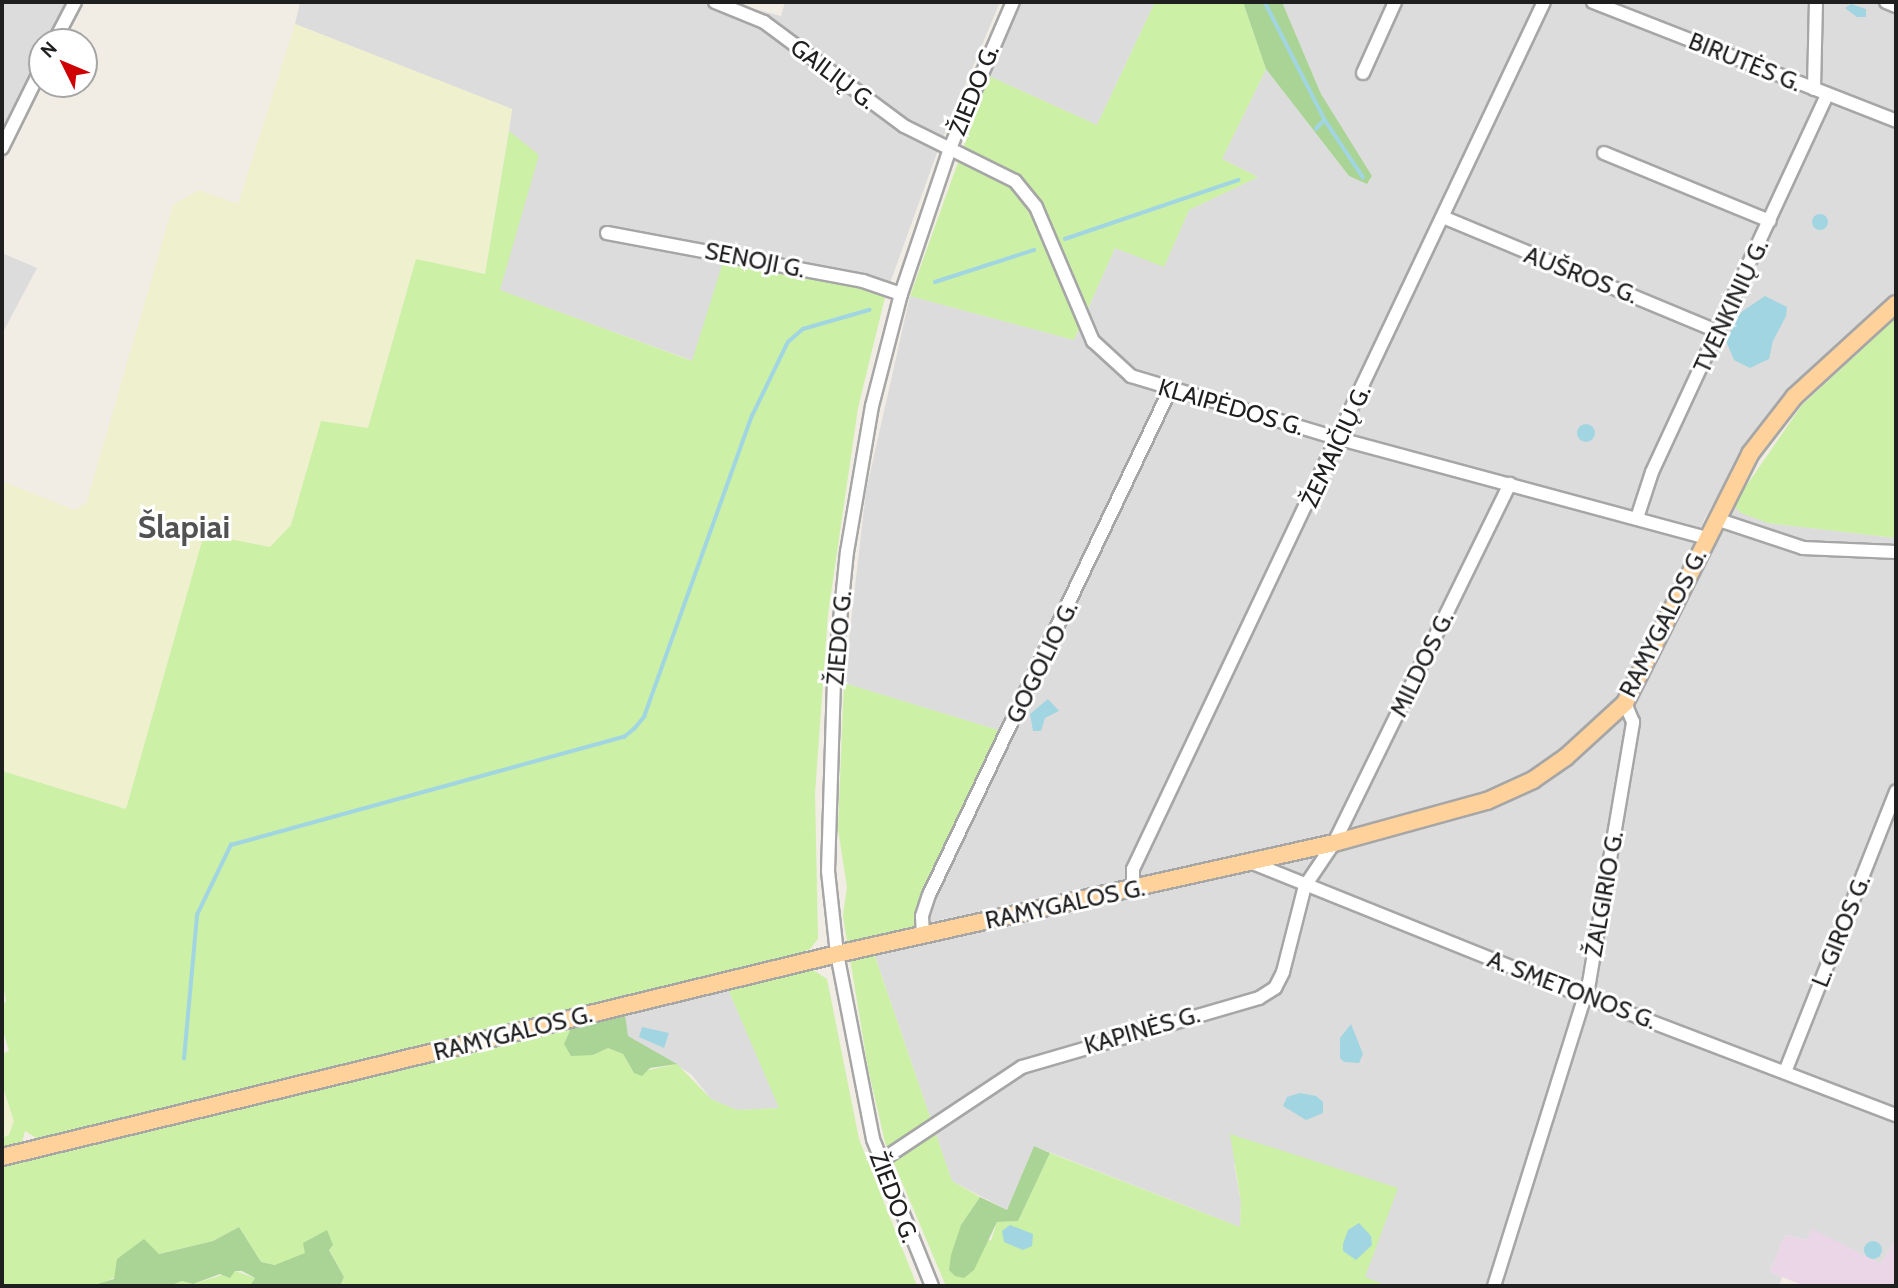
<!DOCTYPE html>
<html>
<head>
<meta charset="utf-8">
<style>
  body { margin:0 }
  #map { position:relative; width:1898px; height:1288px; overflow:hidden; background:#f1ece4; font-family:Cabin,sans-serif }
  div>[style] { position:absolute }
  .residential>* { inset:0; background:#dddcdc }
  .industrial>* { inset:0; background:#ebd6e7 }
  .farmland>* { inset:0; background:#eff1ce }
  .grass>* { inset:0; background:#cbf0a6 }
  .forest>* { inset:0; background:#a9d495 }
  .water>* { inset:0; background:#a1d5e2 }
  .round { border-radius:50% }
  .stream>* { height:3.5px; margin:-1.75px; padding:0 1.75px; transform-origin:1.75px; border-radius:1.75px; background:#a1d5e2 }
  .roads { filter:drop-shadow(2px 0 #a6a6a6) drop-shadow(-2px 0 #a6a6a6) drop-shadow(0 2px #a6a6a6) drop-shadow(0 -2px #a6a6a6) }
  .minor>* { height:12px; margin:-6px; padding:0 6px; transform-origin:6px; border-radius:6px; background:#fff }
  .major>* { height:16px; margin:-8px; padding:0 8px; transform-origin:8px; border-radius:8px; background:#ffd29b }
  span { translate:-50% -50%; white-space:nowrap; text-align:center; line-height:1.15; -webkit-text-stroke:6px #fff; paint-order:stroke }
  .street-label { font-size:24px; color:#1f1f1f }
  .district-label { font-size:32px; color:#525252; font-weight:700 }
  .frame { position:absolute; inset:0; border:4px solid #1f1f1f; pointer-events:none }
  .north { position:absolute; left:28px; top:28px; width:70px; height:70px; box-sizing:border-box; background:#fff; border:2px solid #a5a5a5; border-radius:50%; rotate:313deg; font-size:19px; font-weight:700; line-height:28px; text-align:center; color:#1f1f1f }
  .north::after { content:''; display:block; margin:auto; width:24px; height:32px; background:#ce0004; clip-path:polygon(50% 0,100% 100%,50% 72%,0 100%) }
</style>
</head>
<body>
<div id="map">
  <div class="residential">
    <i style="clip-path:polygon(2px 2px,83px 2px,63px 42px,42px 42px,42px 84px,2px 165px)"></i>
    <i style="clip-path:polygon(300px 2px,729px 2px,781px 16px,785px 2px,1000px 2px,938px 150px,885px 297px,883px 293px,693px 361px,499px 290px,538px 156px,509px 131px,512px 109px,295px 24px)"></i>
    <i style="clip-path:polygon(1022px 2px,1155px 2px,1097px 125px,989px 76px)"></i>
    <i style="clip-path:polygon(1282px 2px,1896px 2px,1896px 295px,1789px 392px,1751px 438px,1705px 518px,1623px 695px,1557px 756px,1479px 796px,1371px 826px,927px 923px,932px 897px,1011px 734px,844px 683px,866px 491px,910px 296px,1074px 340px,1115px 248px,1164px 266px,1189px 210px,1258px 177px,1222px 159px,1266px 69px,1349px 176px,1371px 181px,1321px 94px)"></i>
    <i style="clip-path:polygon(2px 253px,37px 268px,2px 334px)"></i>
    <i style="clip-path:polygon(1733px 505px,1768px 523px,1896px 538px,1896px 1239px,1881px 1264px,1812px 1230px,1807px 1240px,1785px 1235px,1770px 1272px,1782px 1277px,1779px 1286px,1387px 1286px,1365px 1278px,1234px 1164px,1241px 1202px,1240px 1227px,1034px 1146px,1007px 1210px,952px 1181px,874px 953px,1379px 840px,1504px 801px,1563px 768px,1633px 701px)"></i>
    <i style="clip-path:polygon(728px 989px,780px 1108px,737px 1110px,711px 1099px,691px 1074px,627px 1036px,625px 1014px)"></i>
  </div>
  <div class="industrial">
    <i style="clip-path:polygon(1812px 1229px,1881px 1264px,1896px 1239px,1896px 1286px,1805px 1286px,1770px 1272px,1785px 1235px,1806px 1240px)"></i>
  </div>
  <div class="farmland">
    <i style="clip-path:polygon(295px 24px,512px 109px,485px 274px,416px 260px,368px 428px,321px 422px,291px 525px,270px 547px,204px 535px,126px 809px,2px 771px,2px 481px,74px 510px,86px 504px,173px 205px,199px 190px,238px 204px)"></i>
    <i style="clip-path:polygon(2px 1085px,14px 1121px,9px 1135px,2px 1138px)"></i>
  </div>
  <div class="grass">
    <i style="clip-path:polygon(1155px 2px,1243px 2px,1266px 69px,1222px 159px,1258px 177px,1189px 210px,1164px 267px,1115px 248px,1074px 340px,910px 296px,989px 76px,1097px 125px)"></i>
    <i style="clip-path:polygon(509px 131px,539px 155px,500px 290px,692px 361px,723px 262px,741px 260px,861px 285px,885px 297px,858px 408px,828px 614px,815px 793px,818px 939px,810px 949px,781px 960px,40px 1140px,25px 1131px,21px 1146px,2px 1151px,2px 1138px,9px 1135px,14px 1121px,2px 1085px,2px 1054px,9px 1051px,2px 1028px,2px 1004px,6px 1002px,2px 977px,2px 771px,126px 809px,204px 534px,270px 547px,291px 525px,321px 421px,368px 428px,416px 259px,485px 274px)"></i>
    <i style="clip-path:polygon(1896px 318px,1896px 538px,1768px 523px,1741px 513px,1733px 505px,1802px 405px)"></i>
    <i style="clip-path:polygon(844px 683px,1011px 734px,932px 897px,927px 923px,869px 939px,952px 1181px,980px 1197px,961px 1225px,991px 1241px,997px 1222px,1018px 1221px,1050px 1153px,1240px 1227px,1241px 1202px,1230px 1134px,1398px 1188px,1365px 1277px,1387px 1286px,946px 1286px,885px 1142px,868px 1068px,843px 916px,847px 887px,838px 829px)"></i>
    <i style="clip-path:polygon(813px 970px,827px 979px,859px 1139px,917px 1286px,340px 1286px,344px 1277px,329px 1249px,333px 1245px,276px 1265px,261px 1262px,239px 1227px,213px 1241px,158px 1254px,102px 1284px,2px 1286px,2px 1167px,571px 1028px,564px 1044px,593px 1055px,608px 1048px,623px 1054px,634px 1073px,677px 1064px,711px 1099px,737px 1110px,779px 1108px,728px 989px)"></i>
    <i style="clip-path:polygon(235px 1271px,255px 1278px,250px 1286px,169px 1286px,182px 1281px,193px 1284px)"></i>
  </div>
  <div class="forest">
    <i style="clip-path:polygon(1243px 2px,1282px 2px,1321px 94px,1372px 176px,1367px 184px,1349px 176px,1266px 69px)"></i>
    <i style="clip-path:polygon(625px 1014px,628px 1036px,677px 1064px,650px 1068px,642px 1076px,634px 1073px,623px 1054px,608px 1048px,593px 1055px,571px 1056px,564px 1044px,571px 1028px)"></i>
    <i style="clip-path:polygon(1034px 1146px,1050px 1153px,1018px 1221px,997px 1222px,974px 1270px,964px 1278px,955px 1276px,949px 1270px,951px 1255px,961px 1225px,980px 1197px,1007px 1210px)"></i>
    <i style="clip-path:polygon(239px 1227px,261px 1262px,275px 1265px,305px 1253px,303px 1243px,327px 1230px,333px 1245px,329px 1250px,344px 1277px,340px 1286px,250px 1286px,255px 1278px,242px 1271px,235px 1271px,230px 1278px,220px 1274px,193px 1284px,182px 1281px,169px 1286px,91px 1286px,114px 1279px,117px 1259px,144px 1239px,159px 1254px,213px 1241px)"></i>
  </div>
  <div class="water">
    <i style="clip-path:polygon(1851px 4px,1866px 9px,1866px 17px,1857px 17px,1845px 8px)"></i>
    <i class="round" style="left:1812px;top:214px;width:16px;height:16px"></i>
    <i style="clip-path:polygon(1765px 296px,1787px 307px,1786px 316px,1773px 341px,1769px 359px,1750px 368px,1734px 360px,1726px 341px,1740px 313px)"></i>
    <i class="round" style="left:1577px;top:424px;width:18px;height:18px"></i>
    <i style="clip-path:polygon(1048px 699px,1059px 711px,1045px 718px,1041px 731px,1033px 731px,1030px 714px)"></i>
    <i style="clip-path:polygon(1351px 1024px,1363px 1054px,1359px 1063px,1344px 1062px,1340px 1058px,1340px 1038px)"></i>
    <i style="clip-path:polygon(642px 1027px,669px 1033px,664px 1048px,639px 1037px)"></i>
    <i style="clip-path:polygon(1300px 1093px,1316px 1096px,1323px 1102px,1323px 1113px,1306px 1120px,1283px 1106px,1287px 1097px)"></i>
    <i style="clip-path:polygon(1359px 1223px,1371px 1236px,1372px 1245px,1356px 1260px,1343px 1251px,1343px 1244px,1348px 1230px)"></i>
    <i style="clip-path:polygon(1010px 1225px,1033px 1234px,1032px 1246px,1023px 1250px,1004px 1242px,1002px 1231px)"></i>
    <i class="round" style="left:1864px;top:1241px;width:18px;height:18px"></i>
  </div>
  <div class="stream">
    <i style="left:1265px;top:2px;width:132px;rotate:63deg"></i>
    <i style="left:1325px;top:120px;width:69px;rotate:56.3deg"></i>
    <i style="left:1316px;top:129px;width:12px;rotate:-48deg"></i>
    <i style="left:1065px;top:239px;width:183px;rotate:-18.8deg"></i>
    <i style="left:935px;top:282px;width:104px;rotate:-17.9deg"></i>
    <i style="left:184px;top:1059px;width:145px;rotate:-84.8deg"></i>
    <i style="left:197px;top:915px;width:78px;rotate:-64.1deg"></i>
    <i style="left:231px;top:845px;width:408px;rotate:-15.4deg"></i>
    <i style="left:624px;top:737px;width:13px;rotate:-39deg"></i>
    <i style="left:634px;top:729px;width:16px;rotate:-50deg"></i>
    <i style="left:644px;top:717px;width:320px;rotate:-70.3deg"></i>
    <i style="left:752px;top:416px;width:82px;rotate:-64.1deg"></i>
    <i style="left:788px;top:342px;width:20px;rotate:-41deg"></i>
    <i style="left:803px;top:329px;width:69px;rotate:-16.1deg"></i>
  </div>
  <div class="roads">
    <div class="minor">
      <i style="left:715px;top:2px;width:53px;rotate:22.2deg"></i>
      <i style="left:764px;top:22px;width:174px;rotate:36.6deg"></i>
      <i style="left:904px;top:126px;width:124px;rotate:26.4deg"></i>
      <i style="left:1015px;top:181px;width:33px;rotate:51deg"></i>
      <i style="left:1036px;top:207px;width:146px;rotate:67deg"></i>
      <i style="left:1093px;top:341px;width:52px;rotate:42.6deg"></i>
      <i style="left:1131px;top:376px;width:218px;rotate:16.8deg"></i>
      <i style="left:1340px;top:439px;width:379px;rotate:15.1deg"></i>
      <i style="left:1593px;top:2px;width:326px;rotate:21.4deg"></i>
      <i style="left:1886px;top:2px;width:11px;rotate:22deg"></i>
      <i style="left:54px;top:42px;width:45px;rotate:-62.3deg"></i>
      <i style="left:1363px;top:73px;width:78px;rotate:-65.7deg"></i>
      <i style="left:1814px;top:89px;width:87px;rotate:-88.7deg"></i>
      <i style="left:2px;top:148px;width:90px;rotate:-63.7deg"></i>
      <i style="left:1604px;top:153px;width:179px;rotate:22.3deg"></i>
      <i style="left:1443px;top:217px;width:299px;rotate:22.6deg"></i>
      <i style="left:607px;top:233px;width:260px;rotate:10.6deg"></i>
      <i style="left:863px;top:281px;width:40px;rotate:18.9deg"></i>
      <i style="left:1637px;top:518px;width:48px;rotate:-71.9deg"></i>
      <i style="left:1652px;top:472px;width:416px;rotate:-65.1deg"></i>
      <i style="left:1716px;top:519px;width:92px;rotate:18.4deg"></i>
      <i style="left:1803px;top:548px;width:93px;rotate:2.5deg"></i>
      <i style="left:1250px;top:862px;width:360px;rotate:21.9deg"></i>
      <i style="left:1584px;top:996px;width:334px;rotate:20.9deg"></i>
      <i style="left:1133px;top:889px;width:20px;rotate:-90deg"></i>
      <i style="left:1133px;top:869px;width:959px;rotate:-64.64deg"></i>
      <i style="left:923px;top:935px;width:19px;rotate:-93deg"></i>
      <i style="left:922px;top:916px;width:22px;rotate:-72deg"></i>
      <i style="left:929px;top:895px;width:560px;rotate:-64.49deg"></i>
      <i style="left:1785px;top:1072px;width:302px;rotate:-68.4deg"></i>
      <i style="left:879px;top:1162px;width:172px;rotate:-33.6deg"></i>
      <i style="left:1022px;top:1067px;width:247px;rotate:-16.2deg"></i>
      <i style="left:1259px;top:998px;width:19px;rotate:-32deg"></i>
      <i style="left:1275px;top:988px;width:18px;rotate:-63deg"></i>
      <i style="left:1283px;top:972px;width:89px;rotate:-75.7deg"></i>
      <i style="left:1305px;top:886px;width:52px;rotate:-56deg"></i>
      <i style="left:1334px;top:843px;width:400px;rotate:-63.9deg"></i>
      <i style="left:932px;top:1286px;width:158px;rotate:-111.9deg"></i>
      <i style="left:873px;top:1139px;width:188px;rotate:-101deg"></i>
      <i style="left:837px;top:954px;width:83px;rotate:-96.2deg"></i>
      <i style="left:828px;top:871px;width:192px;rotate:-88.2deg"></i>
      <i style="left:834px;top:679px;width:128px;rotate:-84.2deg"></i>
      <i style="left:847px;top:552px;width:148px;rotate:-80.3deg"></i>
      <i style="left:872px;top:406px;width:116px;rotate:-75.5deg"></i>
      <i style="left:901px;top:294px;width:154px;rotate:-71.4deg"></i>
      <i style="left:950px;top:148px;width:159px;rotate:-66.7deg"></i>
      <i style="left:1494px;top:1286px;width:318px;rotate:-72.6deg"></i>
      <i style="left:1589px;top:983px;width:265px;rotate:-80.4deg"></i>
      <i style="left:1633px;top:722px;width:21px;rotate:-113deg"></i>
    </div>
    <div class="major">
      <i style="left:2px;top:1157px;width:859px;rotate:-13.66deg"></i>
      <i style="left:837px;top:954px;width:509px;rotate:-12.59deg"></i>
      <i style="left:1334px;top:843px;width:159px;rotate:-15.4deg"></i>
      <i style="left:1487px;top:801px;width:51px;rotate:-24.5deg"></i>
      <i style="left:1533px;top:780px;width:40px;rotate:-34.9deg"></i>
      <i style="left:1566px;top:757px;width:80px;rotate:-42.5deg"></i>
      <i style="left:1625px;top:703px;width:279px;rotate:-63.3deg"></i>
      <i style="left:1750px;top:454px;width:72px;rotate:-52.3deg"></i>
      <i style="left:1794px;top:397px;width:138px;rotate:-42.4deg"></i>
    </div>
  </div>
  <div class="street-label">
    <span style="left:1745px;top:62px;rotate:22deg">BIRUTĖS G.</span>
    <span style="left:833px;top:74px;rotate:37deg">GAILIŲ G.</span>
    <span style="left:974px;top:90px;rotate:-68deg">ŽIEDO G.</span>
    <span style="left:755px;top:260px;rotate:11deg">SENOJI G.</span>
    <span style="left:1581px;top:275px;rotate:21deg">AUŠROS G.</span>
    <span style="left:1731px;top:306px;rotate:-65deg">TVENKINIŲ G.</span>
    <span style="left:1231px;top:407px;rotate:16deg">KLAIPĖDOS G.</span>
    <span style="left:1336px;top:446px;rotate:-65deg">ŽEMAIČIŲ G.</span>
    <span style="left:1663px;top:623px;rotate:-63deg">RAMYGALOS G.</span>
    <span style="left:839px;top:638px;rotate:-85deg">ŽIEDO G.</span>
    <span style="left:1042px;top:662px;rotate:-64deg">GOGOLIO G.</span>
    <span style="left:1422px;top:664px;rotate:-64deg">MILDOS G.</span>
    <span style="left:1604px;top:894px;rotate:-80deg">ŽALGIRIO G.</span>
    <span style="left:1065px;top:904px;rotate:-12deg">RAMYGALOS G.</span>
    <span style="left:1841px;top:931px;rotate:-68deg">L. GIROS G.</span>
    <span style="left:1572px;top:990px;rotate:21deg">A. SMETONOS G.</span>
    <span style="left:1142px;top:1030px;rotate:-16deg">KAPINĖS G.</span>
    <span style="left:513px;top:1033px;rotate:-14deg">RAMYGALOS G.</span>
    <span style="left:894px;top:1197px;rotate:69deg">ŽIEDO G.</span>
  </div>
  <div class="district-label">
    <span style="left:184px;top:527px">Šlapiai</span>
  </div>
  <div class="frame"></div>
  <div class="north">N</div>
</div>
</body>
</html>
